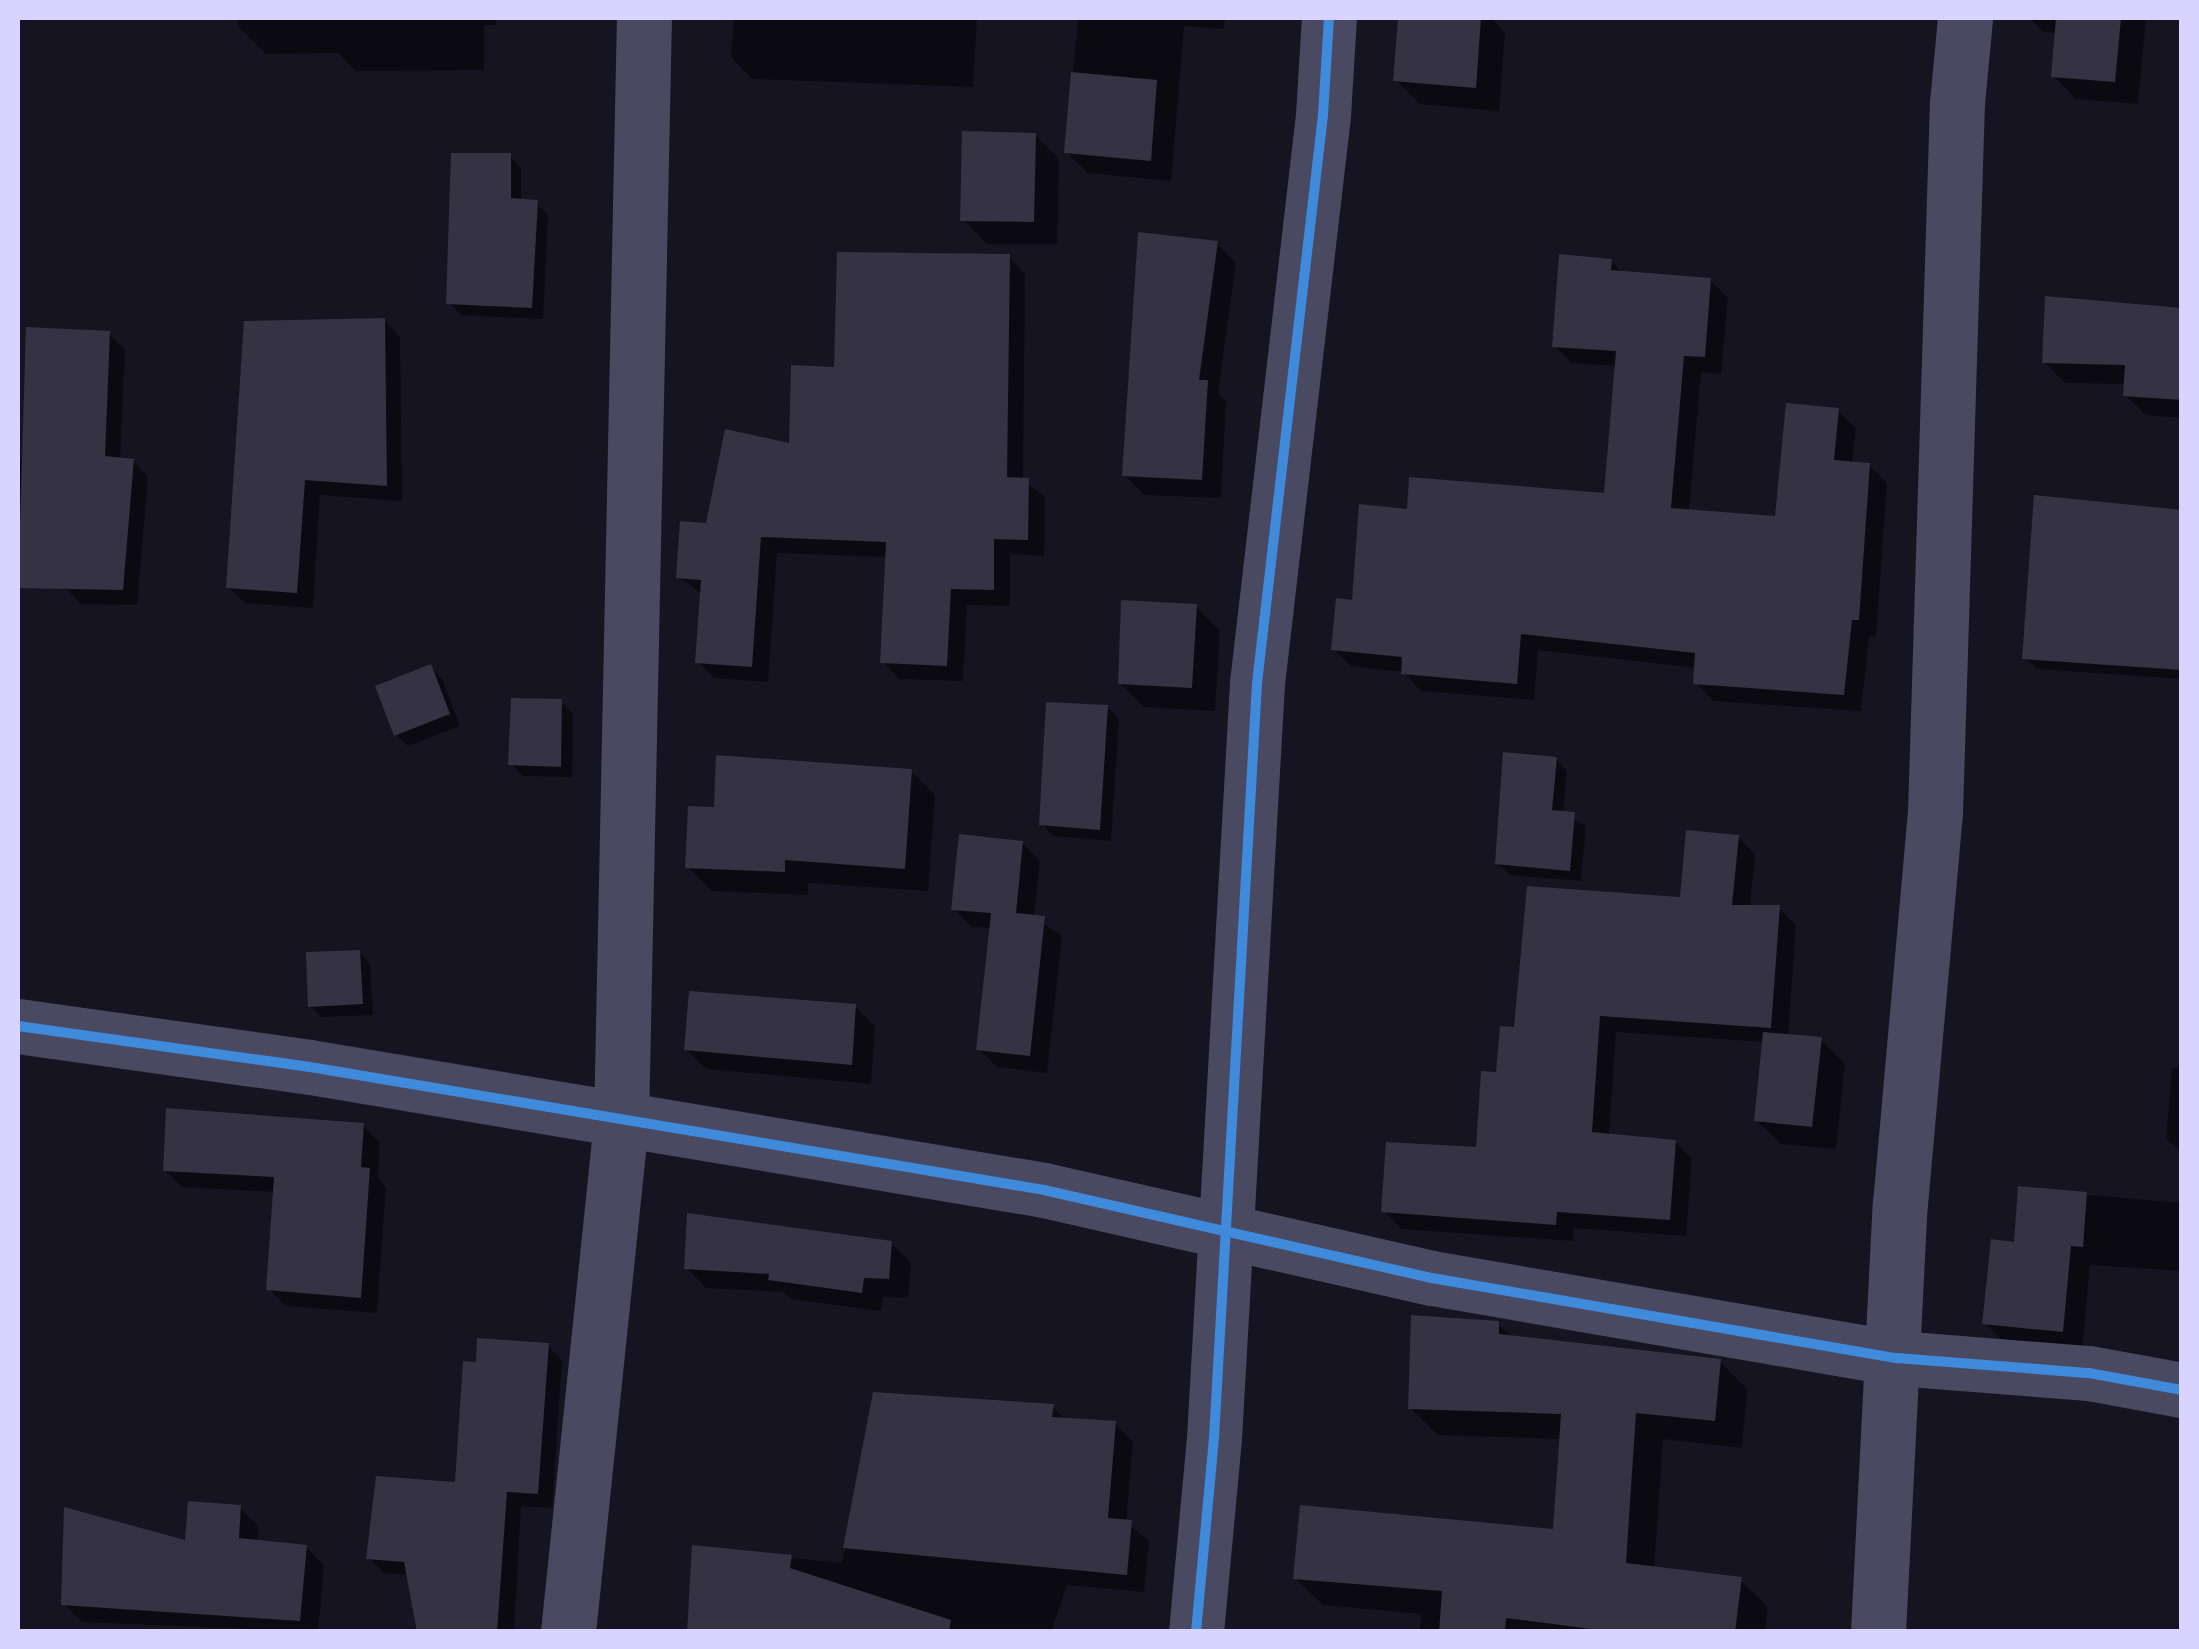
<!DOCTYPE html>
<html>
<head>
<meta charset="utf-8">
<style>
  body { margin:0 }
  #map { position:relative; width:2199px; height:1649px; overflow:hidden; background:#161421; font-family:Commissioner,sans-serif }
  div>[style] { position:absolute }
  .shadow>* { inset:0; background:#0007 }
  .building>* { inset:0; background:#343243 }
  .minor>* { height:55px; margin:-27.5px; padding:0 27.5px; transform-origin:27.5px; border-radius:27.5px; background:#4a4962 }
  .cycleway>* { height:10px; margin:-5px; padding:0 5px; transform-origin:5px; border-radius:5px; background:#408adc }
  span { translate:-50% -50%; white-space:nowrap; text-align:center; line-height:1.15; -webkit-text-stroke:9px #130f26; paint-order:stroke }
  .frame { position:absolute; inset:0; border:20px solid #d9d4ff; pointer-events:none }
</style>
</head>
<body>
<div id="map">
  <div class="shadow">
    <i style="clip-path:polygon(238px 18px,496px 18px,496px 25px,484px 25px,484px 70px,356px 71px,338px 53px,266px 54px,238px 26px)"></i>
    <i style="clip-path:polygon(734px 18px,977px 18px,973px 87px,752px 79px,731px 57px)"></i>
    <i style="clip-path:polygon(1078px 18px,1225px 18px,1224px 29px,1184px 26px,1171px 181px,1088px 173px,1066px 152px)"></i>
    <i style="clip-path:polygon(1401px 18px,1491px 18px,1505px 32px,1499px 111px,1420px 104px,1396px 80px)"></i>
    <i style="clip-path:polygon(2029px 18px,2146px 18px,2138px 104px,2076px 99px,2053px 76px,2057px 33px,2044px 32px)"></i>
    <i style="clip-path:polygon(1035px 135px,1059px 159px,1057px 244px,987px 244px,963px 220px)"></i>
    <i style="clip-path:polygon(510px 156px,521px 168px,521px 201px,536px 203px,548px 215px,543px 319px,461px 315px,449px 303px)"></i>
    <i style="clip-path:polygon(1217px 244px,1236px 263px,1218px 393px,1226px 402px,1221px 498px,1144px 495px,1124px 475px)"></i>
    <i style="clip-path:polygon(1009px 257px,1025px 274px,1023px 480px,1045px 497px,1044px 556px,1010px 554px,1010px 606px,967px 605px,963px 681px,899px 679px,883px 662px,888px 557px,777px 553px,768px 682px,714px 678px,698px 662px,702px 594px,679px 577px,708px 525px,792px 446px,836px 369px)"></i>
    <i style="clip-path:polygon(1611px 261px,1623px 273px,1710px 280px,1728px 298px,1721px 374px,1701px 372px,1689px 512px,1778px 519px,1838px 411px,1856px 428px,1852px 464px,1869px 465px,1887px 483px,1876px 637px,1869px 636px,1861px 711px,1713px 701px,1696px 683px,1697px 668px,1538px 650px,1534px 700px,1421px 691px,1403px 672px,1351px 666px,1333px 649px,1409px 512px,1606px 496px,1617px 366px,1572px 363px,1554px 346px)"></i>
    <i style="clip-path:polygon(2182px 310px,2182px 418px,2146px 415px,2125px 395px,2126px 384px,2065px 383px,2044px 362px)"></i>
    <i style="clip-path:polygon(384px 320px,400px 337px,402px 501px,320px 495px,313px 608px,245px 603px,228px 587px)"></i>
    <i style="clip-path:polygon(109px 334px,125px 349px,120px 460px,133px 461px,148px 477px,137px 605px,81px 604px,66px 588px,18px 569px,18px 465px)"></i>
    <i style="clip-path:polygon(2182px 511px,2182px 679px,2037px 669px,2025px 658px)"></i>
    <i style="clip-path:polygon(1196px 607px,1220px 631px,1215px 711px,1144px 707px,1120px 683px)"></i>
    <i style="clip-path:polygon(431px 667px,442px 679px,460px 726px,408px 746px,396px 735px)"></i>
    <i style="clip-path:polygon(561px 702px,573px 714px,572px 777px,523px 776px,511px 764px)"></i>
    <i style="clip-path:polygon(1107px 707px,1119px 719px,1111px 841px,1053px 836px,1042px 824px)"></i>
    <i style="clip-path:polygon(1556px 759px,1567px 771px,1563px 813px,1586px 826px,1581px 881px,1510px 875px,1498px 864px)"></i>
    <i style="clip-path:polygon(911px 771px,935px 795px,928px 891px,808px 883px,808px 895px,712px 891px,688px 867px,717px 810px)"></i>
    <i style="clip-path:polygon(1737px 837px,1755px 854px,1750px 907px,1779px 908px,1796px 925px,1788px 1037px,1821px 1040px,1845px 1064px,1836px 1149px,1781px 1144px,1757px 1121px,1764px 1042px,1616px 1032px,1609px 1136px,1675px 1142px,1692px 1159px,1686px 1236px,1574px 1228px,1573px 1241px,1401px 1229px,1384px 1211px,1478px 1150px,1516px 1030px,1682px 900px)"></i>
    <i style="clip-path:polygon(1022px 843px,1040px 861px,1034px 917px,1062px 936px,1047px 1073px,997px 1067px,979px 1049px,992px 928px,972px 927px,954px 909px)"></i>
    <i style="clip-path:polygon(359px 952px,370px 964px,373px 1015px,322px 1017px,310px 1006px)"></i>
    <i style="clip-path:polygon(855px 1006px,875px 1026px,871px 1084px,706px 1069px,686px 1049px)"></i>
    <i style="clip-path:polygon(2172px 1068px,2182px 1069px,2182px 1151px,2166px 1139px)"></i>
    <i style="clip-path:polygon(363px 1126px,380px 1143px,378px 1178px,386px 1187px,377px 1313px,286px 1306px,269px 1289px,276px 1192px,182px 1187px,165px 1170px)"></i>
    <i style="clip-path:polygon(2020px 1189px,2182px 1203px,2182px 1271px,2090px 1265px,2082px 1351px,2005px 1343px,1985px 1323px,2016px 1244px)"></i>
    <i style="clip-path:polygon(891px 1243px,911px 1263px,908px 1298px,883px 1297px,881px 1311px,791px 1299px,784px 1292px,706px 1288px,687px 1268px)"></i>
    <i style="clip-path:polygon(1498px 1324px,1513px 1338px,1720px 1362px,1747px 1389px,1742px 1448px,1663px 1439px,1654px 1569px,1740px 1580px,1768px 1607px,1765px 1632px,1419px 1632px,1421px 1614px,1323px 1605px,1295px 1578px,1555px 1531px,1562px 1439px,1438px 1435px,1410px 1408px)"></i>
    <i style="clip-path:polygon(548px 1346px,562px 1360px,552px 1508px,521px 1506px,514px 1632px,420px 1632px,409px 1575px,384px 1573px,369px 1558px,457px 1484px,478px 1364px)"></i>
    <i style="clip-path:polygon(875px 1394px,1053px 1407px,1066px 1420px,1115px 1424px,1133px 1442px,1126px 1522px,1149px 1541px,1144px 1592px,1067px 1585px,1051px 1632px,690px 1632px,694px 1548px,842px 1563px)"></i>
    <i style="clip-path:polygon(240px 1508px,258px 1526px,257px 1543px,306px 1547px,324px 1565px,318px 1632px,82px 1622px,64px 1604px,187px 1543px)"></i>
  </div>
  <div class="building">
    <i style="clip-path:polygon(1398px 18px,1481px 18px,1476px 88px,1393px 81px)"></i>
    <i style="clip-path:polygon(2056px 18px,2121px 18px,2115px 82px,2051px 77px)"></i>
    <i style="clip-path:polygon(1071px 72px,1157px 80px,1151px 161px,1064px 153px)"></i>
    <i style="clip-path:polygon(962px 131px,1036px 133px,1034px 222px,960px 221px)"></i>
    <i style="clip-path:polygon(451px 153px,511px 153px,511px 198px,538px 200px,532px 308px,446px 304px)"></i>
    <i style="clip-path:polygon(1138px 232px,1218px 241px,1199px 380px,1208px 380px,1202px 480px,1122px 476px)"></i>
    <i style="clip-path:polygon(837px 252px,1010px 254px,1007px 477px,1029px 478px,1028px 540px,994px 539px,994px 590px,951px 589px,947px 666px,880px 663px,886px 542px,761px 537px,752px 667px,695px 663px,701px 580px,676px 578px,680px 521px,706px 523px,725px 429px,789px 443px,791px 365px,834px 367px)"></i>
    <i style="clip-path:polygon(1559px 254px,1612px 259px,1611px 270px,1711px 278px,1705px 357px,1684px 356px,1671px 508px,1775px 516px,1786px 403px,1839px 408px,1834px 460px,1870px 463px,1859px 620px,1852px 620px,1844px 695px,1693px 684px,1695px 653px,1521px 634px,1517px 684px,1401px 674px,1402px 657px,1331px 650px,1336px 598px,1352px 600px,1359px 504px,1407px 509px,1409px 477px,1604px 493px,1616px 351px,1552px 347px)"></i>
    <i style="clip-path:polygon(2045px 296px,2182px 308px,2182px 400px,2123px 396px,2125px 365px,2042px 363px)"></i>
    <i style="clip-path:polygon(385px 318px,387px 486px,305px 480px,297px 593px,226px 588px,244px 321px)"></i>
    <i style="clip-path:polygon(26px 327px,110px 331px,105px 456px,134px 459px,123px 590px,18px 588px)"></i>
    <i style="clip-path:polygon(2034px 495px,2182px 510px,2182px 670px,2022px 659px)"></i>
    <i style="clip-path:polygon(1121px 600px,1197px 604px,1192px 688px,1118px 684px)"></i>
    <i style="clip-path:polygon(431px 664px,450px 714px,394px 736px,375px 686px)"></i>
    <i style="clip-path:polygon(511px 698px,562px 699px,561px 767px,508px 765px)"></i>
    <i style="clip-path:polygon(1046px 702px,1108px 705px,1100px 830px,1039px 825px)"></i>
    <i style="clip-path:polygon(1503px 752px,1557px 757px,1552px 810px,1575px 812px,1570px 871px,1495px 864px)"></i>
    <i style="clip-path:polygon(716px 755px,912px 769px,905px 869px,785px 860px,785px 872px,685px 868px,688px 806px,714px 807px)"></i>
    <i style="clip-path:polygon(1686px 830px,1739px 835px,1732px 905px,1780px 905px,1771px 1028px,1600px 1016px,1592px 1132px,1676px 1140px,1670px 1220px,1557px 1212px,1556px 1225px,1381px 1212px,1386px 1142px,1476px 1147px,1481px 1071px,1496px 1072px,1500px 1026px,1514px 1027px,1527px 886px,1680px 897px)"></i>
    <i style="clip-path:polygon(959px 834px,1023px 841px,1016px 913px,1045px 916px,1030px 1056px,976px 1050px,991px 913px,951px 910px)"></i>
    <i style="clip-path:polygon(360px 950px,363px 1004px,308px 1007px,306px 952px)"></i>
    <i style="clip-path:polygon(689px 991px,856px 1004px,852px 1065px,684px 1050px)"></i>
    <i style="clip-path:polygon(1763px 1032px,1822px 1037px,1812px 1127px,1754px 1121px)"></i>
    <i style="clip-path:polygon(166px 1108px,364px 1123px,361px 1167px,370px 1168px,361px 1298px,266px 1290px,274px 1177px,163px 1171px)"></i>
    <i style="clip-path:polygon(2018px 1186px,2087px 1192px,2083px 1247px,2071px 1246px,2063px 1332px,1982px 1324px,1991px 1239px,2014px 1242px)"></i>
    <i style="clip-path:polygon(687px 1213px,892px 1241px,889px 1279px,864px 1278px,862px 1293px,768px 1280px,769px 1274px,684px 1269px)"></i>
    <i style="clip-path:polygon(1411px 1315px,1499px 1321px,1499px 1334px,1721px 1359px,1715px 1421px,1636px 1413px,1626px 1563px,1742px 1577px,1735px 1632px,1614px 1632px,1506px 1618px,1505px 1632px,1439px 1632px,1442px 1591px,1293px 1579px,1300px 1505px,1553px 1529px,1561px 1414px,1408px 1409px)"></i>
    <i style="clip-path:polygon(477px 1338px,549px 1343px,538px 1494px,507px 1492px,497px 1632px,417px 1632px,404px 1562px,366px 1559px,376px 1476px,455px 1482px,463px 1361px,476px 1362px)"></i>
    <i style="clip-path:polygon(873px 1392px,1054px 1404px,1052px 1417px,1116px 1421px,1108px 1518px,1132px 1520px,1127px 1575px,843px 1548px)"></i>
    <i style="clip-path:polygon(188px 1501px,241px 1505px,239px 1538px,307px 1545px,300px 1621px,61px 1605px,64px 1507px,185px 1540px)"></i>
    <i style="clip-path:polygon(692px 1545px,792px 1555px,790px 1568px,951px 1620px,949px 1632px,687px 1632px)"></i>
  </div>
  <div class="minor">
    <i style="left:18px;top:1026px;width:295px;rotate:8deg"></i>
    <i style="left:310px;top:1067px;width:744px;rotate:9.51deg"></i>
    <i style="left:1044px;top:1190px;width:398px;rotate:12.8deg"></i>
    <i style="left:1432px;top:1278px;width:472px;rotate:9.8deg"></i>
    <i style="left:1897px;top:1358px;width:193px;rotate:4.5deg"></i>
    <i style="left:2089px;top:1373px;width:95px;rotate:10.4deg"></i>
    <i style="left:568px;top:1632px;width:513px;rotate:-84.07deg"></i>
    <i style="left:621px;top:1122px;width:1104px;rotate:-88.81deg"></i>
    <i style="left:1196px;top:1632px;width:195px;rotate:-84.7deg"></i>
    <i style="left:1214px;top:1438px;width:756px;rotate:-86.74deg"></i>
    <i style="left:1257px;top:683px;width:572px;rotate:-83.37deg"></i>
    <i style="left:1323px;top:115px;width:97px;rotate:-86.5deg"></i>
    <i style="left:1878px;top:1632px;width:429px;rotate:-87.1deg"></i>
    <i style="left:1900px;top:1204px;width:393px;rotate:-84.9deg"></i>
    <i style="left:1935px;top:813px;width:710px;rotate:-88.23deg"></i>
    <i style="left:1957px;top:103px;width:85px;rotate:-84.6deg"></i>
  </div>
  <div class="cycleway">
    <i style="left:18px;top:1026px;width:295px;rotate:8deg"></i>
    <i style="left:310px;top:1067px;width:744px;rotate:9.51deg"></i>
    <i style="left:1044px;top:1190px;width:398px;rotate:12.8deg"></i>
    <i style="left:1432px;top:1278px;width:472px;rotate:9.8deg"></i>
    <i style="left:1897px;top:1358px;width:193px;rotate:4.5deg"></i>
    <i style="left:2089px;top:1373px;width:95px;rotate:10.4deg"></i>
    <i style="left:1196px;top:1632px;width:195px;rotate:-84.7deg"></i>
    <i style="left:1214px;top:1438px;width:756px;rotate:-86.74deg"></i>
    <i style="left:1257px;top:683px;width:572px;rotate:-83.37deg"></i>
    <i style="left:1323px;top:115px;width:97px;rotate:-86.5deg"></i>
  </div>
  <div class="frame"></div>
</div>
</body>
</html>
